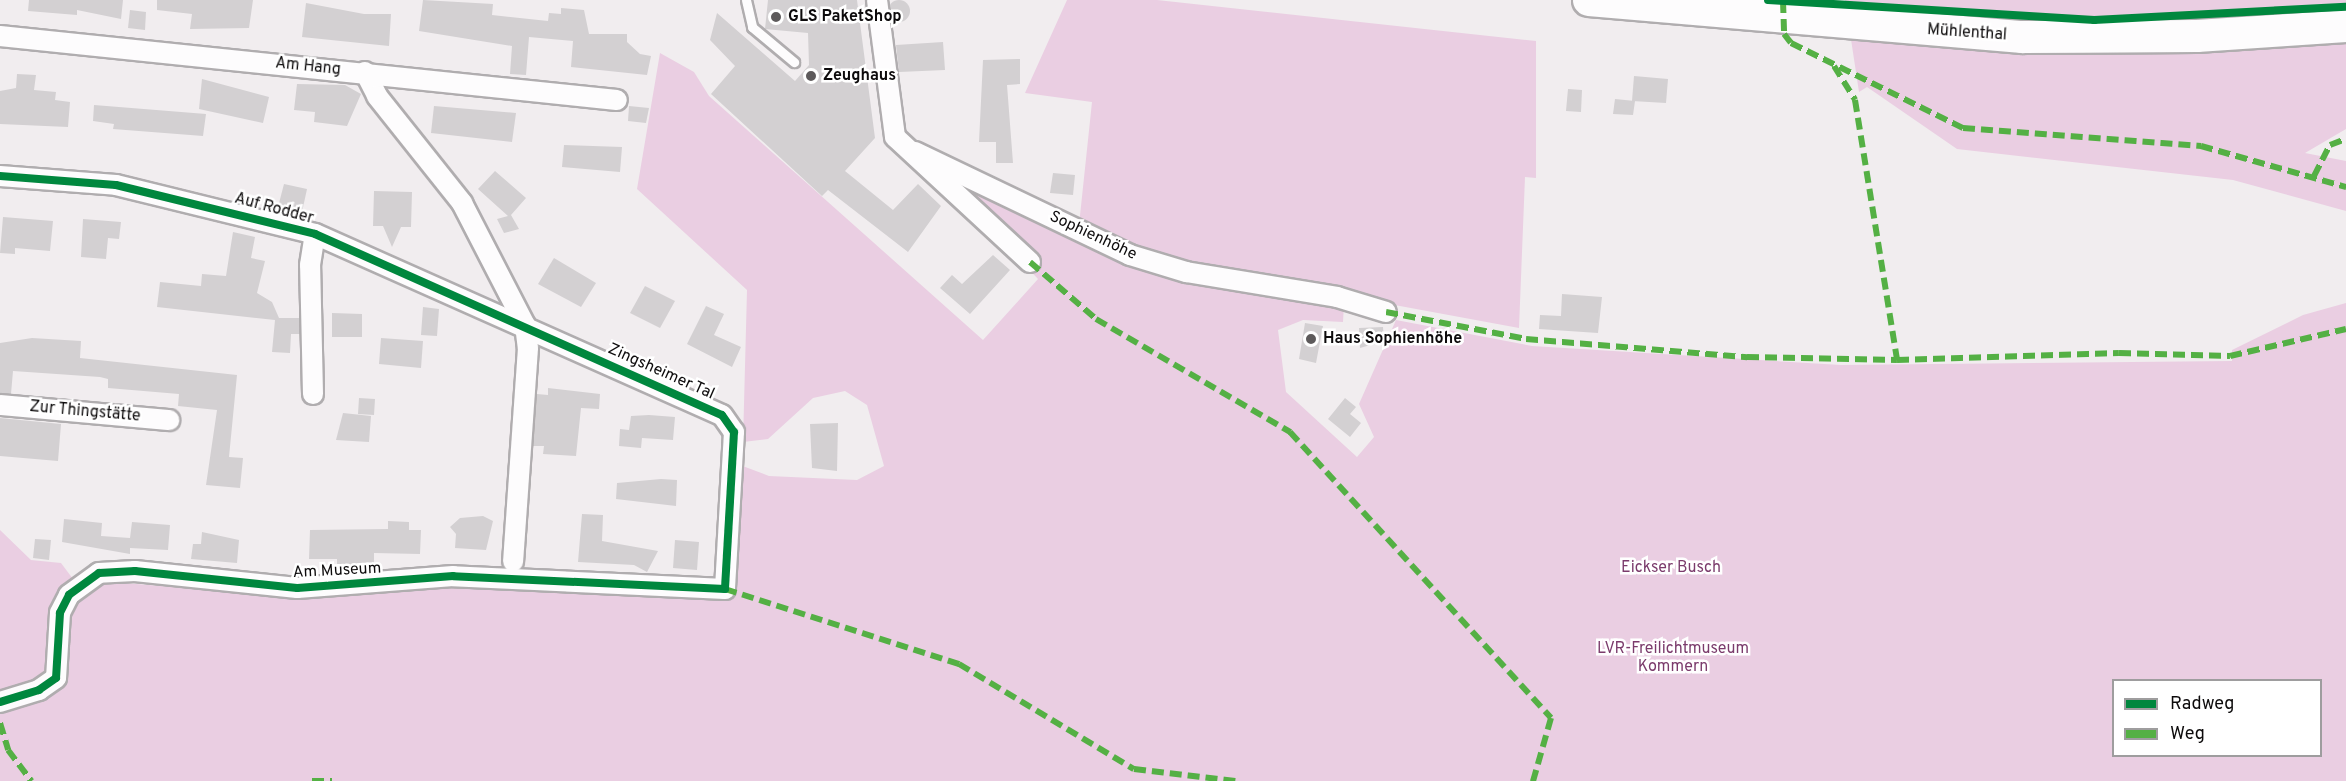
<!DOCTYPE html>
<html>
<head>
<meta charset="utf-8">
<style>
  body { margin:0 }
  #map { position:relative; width:2346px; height:781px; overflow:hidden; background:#f1edef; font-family:Overpass,sans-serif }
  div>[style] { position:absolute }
  .green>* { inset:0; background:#eacee2 }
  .building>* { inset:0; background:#d3d0d2 }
  .round { border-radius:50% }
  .roads { filter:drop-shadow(2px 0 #b0adaf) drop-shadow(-2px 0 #b0adaf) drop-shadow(0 2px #b0adaf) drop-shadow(0 -2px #b0adaf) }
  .lane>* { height:9px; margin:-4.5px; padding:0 4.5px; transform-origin:4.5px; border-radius:4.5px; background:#fdfcfd }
  .street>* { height:20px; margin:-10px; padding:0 10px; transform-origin:10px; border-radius:10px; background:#fdfcfd }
  .primary>* { height:32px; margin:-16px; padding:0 16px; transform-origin:16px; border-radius:16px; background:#fdfcfd }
  .quiet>* { height:6px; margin-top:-3px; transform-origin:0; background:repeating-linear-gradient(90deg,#54b044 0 12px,transparent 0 18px) }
  .cycleway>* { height:8px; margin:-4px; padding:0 4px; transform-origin:4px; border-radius:4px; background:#00873e }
  .dots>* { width:16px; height:16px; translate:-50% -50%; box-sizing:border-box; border:3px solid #fff; border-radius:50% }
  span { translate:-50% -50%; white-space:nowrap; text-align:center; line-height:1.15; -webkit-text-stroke:5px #fff; paint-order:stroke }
  .poi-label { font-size:16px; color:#0d0b0c; font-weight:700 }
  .left { translate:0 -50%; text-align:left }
  .street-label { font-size:16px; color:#0d0b0c }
  .park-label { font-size:16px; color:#7b3b6c }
  .legend { position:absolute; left:2112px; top:679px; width:210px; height:78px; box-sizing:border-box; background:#fff; border:2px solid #9e9d9e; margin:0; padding:8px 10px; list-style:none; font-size:18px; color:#0d0b0c }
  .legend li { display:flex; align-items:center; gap:12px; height:30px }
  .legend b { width:30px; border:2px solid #9e9d9e }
</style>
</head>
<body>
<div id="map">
  <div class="green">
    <i style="clip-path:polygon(1067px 0,1157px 0,1536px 41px,1536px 178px,1525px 177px,1519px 328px,1188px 267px,1135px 254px,1079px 225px,1092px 102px,1025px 93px)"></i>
    <i style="clip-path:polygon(1845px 0,2346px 0,2346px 129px,2305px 153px,2346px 161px,2346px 211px,2233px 180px,1957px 149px,1867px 87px,1859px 92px)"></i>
    <i style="clip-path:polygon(evenodd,660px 53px,694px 72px,709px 96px,983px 340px,1038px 279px,941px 175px,1103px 248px,1344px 304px,1343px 322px,1303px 320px,1278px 330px,1286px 392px,1357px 457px,1374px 437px,1359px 404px,1396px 320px,1532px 346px,1841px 365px,2232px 361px,2232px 350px,2303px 315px,2346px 303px,2346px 781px,0 781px,0 530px,31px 560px,61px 563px,73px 579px,301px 597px,463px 586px,722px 593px,740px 465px,769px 476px,857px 480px,884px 466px,867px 405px,845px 391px,813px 398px,768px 439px,743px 442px,747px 290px,637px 189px,660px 53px,2114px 680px,2320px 680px,2320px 756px,2114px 756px,2114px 680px)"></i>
  </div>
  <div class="building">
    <i style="clip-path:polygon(29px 0,123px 0,121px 19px,77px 10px,77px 15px,28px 11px)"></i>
    <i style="clip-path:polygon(157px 0,253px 0,249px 28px,190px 29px,192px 14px,157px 10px)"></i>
    <i style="clip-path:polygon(423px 0,493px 4px,492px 15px,548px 21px,549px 13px,561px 14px,561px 8px,584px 10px,589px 34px,627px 34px,627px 42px,640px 54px,651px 56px,647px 75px,571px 67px,573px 41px,529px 37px,526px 75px,510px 74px,512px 46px,419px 31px)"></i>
    <i style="clip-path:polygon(768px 0,857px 0,875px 138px,845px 171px,893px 210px,918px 184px,941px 206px,908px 252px,828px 190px,822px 196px,711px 94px,735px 66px,710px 40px,717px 13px,795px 81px,809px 65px,808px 33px,765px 29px)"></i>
    <i class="round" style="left:888px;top:0;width:22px;height:22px"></i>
    <i style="clip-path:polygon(306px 3px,364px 14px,391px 14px,389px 46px,302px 37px)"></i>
    <i style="clip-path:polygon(130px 10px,146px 12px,145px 30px,128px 28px)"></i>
    <i style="clip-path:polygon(943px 42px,945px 70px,899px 72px,896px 45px)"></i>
    <i style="clip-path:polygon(1020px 59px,1020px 84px,1007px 85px,1013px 163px,996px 163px,996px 142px,979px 142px,983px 60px)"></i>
    <i style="clip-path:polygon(17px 74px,36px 75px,34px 90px,56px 92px,55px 100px,70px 102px,68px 127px,0 124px,0 91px,16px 88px)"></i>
    <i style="clip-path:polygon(1634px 76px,1668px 79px,1666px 103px,1632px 101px)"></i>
    <i style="clip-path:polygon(202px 79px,269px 97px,263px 123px,199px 109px)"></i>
    <i style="clip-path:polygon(297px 84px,345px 85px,361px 94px,347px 126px,314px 122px,315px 112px,294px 110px)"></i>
    <i style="clip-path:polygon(1568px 89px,1582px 90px,1581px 112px,1566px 111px)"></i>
    <i style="clip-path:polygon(1615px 99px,1635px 101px,1633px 115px,1613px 114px)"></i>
    <i style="clip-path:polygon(94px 105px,206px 114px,203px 136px,113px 129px,114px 124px,93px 121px)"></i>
    <i style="clip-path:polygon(434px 106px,516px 113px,512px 142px,431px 133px)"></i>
    <i style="clip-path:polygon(629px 106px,649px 108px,646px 123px,628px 121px)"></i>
    <i style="clip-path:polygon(564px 145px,622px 147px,620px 172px,562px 167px)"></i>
    <i style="clip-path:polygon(495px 171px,526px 198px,511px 215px,519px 229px,504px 233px,497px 219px,508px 216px,478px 189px)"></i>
    <i style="clip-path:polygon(1053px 173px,1075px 175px,1073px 195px,1050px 193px)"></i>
    <i style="clip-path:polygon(284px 184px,307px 189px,302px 212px,278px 207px)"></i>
    <i style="clip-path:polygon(374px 191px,412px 192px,411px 227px,401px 227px,392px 247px,383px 226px,373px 226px)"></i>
    <i style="clip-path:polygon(3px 217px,53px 221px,50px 251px,15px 248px,15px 254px,0 253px)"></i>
    <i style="clip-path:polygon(83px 219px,121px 222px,119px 239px,108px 238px,106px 259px,81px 257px)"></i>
    <i style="clip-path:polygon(233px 232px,255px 237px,251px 258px,265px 261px,257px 293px,272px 302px,279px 318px,299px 318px,300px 334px,291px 334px,290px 353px,272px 352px,275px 320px,157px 307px,160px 282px,201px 286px,202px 274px,226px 276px)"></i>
    <i style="clip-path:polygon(993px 255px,1010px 270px,970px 314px,940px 288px,952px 275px,962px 284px)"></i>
    <i style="clip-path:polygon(554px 258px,596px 283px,581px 307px,538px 284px)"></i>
    <i style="clip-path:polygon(645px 286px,675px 301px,660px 328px,630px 313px)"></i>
    <i style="clip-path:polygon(1562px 294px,1602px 297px,1598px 333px,1539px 329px,1540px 315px,1561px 316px)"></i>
    <i style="clip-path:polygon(706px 306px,724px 314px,714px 335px,741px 347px,732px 367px,687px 344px)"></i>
    <i style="clip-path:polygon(423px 307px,439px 309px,437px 336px,421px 335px)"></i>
    <i style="clip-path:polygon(332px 313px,362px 314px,362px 337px,332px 337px)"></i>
    <i style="clip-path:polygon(1305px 323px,1323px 326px,1316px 363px,1299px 359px)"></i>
    <i style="clip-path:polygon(1383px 327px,1384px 341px,1360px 348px,1359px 328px)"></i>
    <i style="clip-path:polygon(32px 338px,81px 341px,80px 358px,237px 375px,229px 457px,243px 458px,240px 488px,206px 485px,217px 410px,178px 406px,179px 394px,108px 388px,108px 379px,100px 377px,13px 371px,11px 394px,0 393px,0 343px)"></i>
    <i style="clip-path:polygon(381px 338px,423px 341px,421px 368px,379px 364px)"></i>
    <i style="clip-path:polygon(548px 388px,600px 394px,599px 409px,581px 408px,576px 456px,543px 454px,544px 446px,533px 446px,537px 394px,548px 395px)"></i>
    <i style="clip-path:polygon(359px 398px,375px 399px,374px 415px,358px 414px)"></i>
    <i style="clip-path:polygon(1345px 398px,1356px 407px,1350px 414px,1361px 423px,1350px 437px,1328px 419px)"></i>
    <i style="clip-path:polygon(343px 413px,371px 416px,369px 442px,336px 440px)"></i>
    <i style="clip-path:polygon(649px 415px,675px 417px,673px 440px,642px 438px,641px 448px,619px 446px,620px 429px,629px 430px,631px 416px)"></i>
    <i style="clip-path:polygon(0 418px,61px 424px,58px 461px,0 456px)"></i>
    <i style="clip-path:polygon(838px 423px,837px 471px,812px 468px,810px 424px)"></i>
    <i style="clip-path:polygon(661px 479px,677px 480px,676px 506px,616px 499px,617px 483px)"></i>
    <i style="clip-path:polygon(582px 514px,603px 515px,602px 541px,658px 551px,647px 572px,634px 565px,578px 562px)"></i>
    <i style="clip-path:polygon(483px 516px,493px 521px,486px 550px,455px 548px,456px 534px,450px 527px,460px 518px)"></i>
    <i style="clip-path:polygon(64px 519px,102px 523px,101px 536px,130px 538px,132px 522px,170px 525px,168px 550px,130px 548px,130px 554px,62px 542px)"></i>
    <i style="clip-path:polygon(388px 521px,409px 522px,409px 530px,421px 530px,420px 554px,374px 553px,374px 570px,337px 573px,337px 559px,309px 559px,310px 530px,388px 529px)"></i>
    <i style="clip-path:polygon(202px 532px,239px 540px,237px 563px,191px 559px,193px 544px,201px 544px)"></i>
    <i style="clip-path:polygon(35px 539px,51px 540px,49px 560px,33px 558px)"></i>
    <i style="clip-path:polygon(675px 540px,699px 542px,697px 570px,673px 568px)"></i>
  </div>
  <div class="roads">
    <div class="lane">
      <i style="left:746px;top:0;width:28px;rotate:77deg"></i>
      <i style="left:752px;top:27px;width:55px;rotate:39.8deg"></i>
    </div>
    <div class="street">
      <i style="left:877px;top:0;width:138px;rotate:82.5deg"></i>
      <i style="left:895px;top:137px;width:184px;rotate:42.8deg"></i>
      <i style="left:0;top:36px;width:620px;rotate:5.92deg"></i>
      <i style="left:365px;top:72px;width:27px;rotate:63deg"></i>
      <i style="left:377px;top:96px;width:137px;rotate:51.5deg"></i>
      <i style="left:462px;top:203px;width:137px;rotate:62.7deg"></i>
      <i style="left:525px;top:325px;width:23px;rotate:83deg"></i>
      <i style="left:528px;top:348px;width:214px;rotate:94deg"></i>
      <i style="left:915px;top:152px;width:238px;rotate:25.6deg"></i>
      <i style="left:1130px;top:255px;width:59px;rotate:16.9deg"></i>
      <i style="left:1186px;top:272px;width:153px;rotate:9.4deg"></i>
      <i style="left:1337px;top:297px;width:51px;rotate:17deg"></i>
      <i style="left:0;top:176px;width:116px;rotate:4.4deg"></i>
      <i style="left:116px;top:185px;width:205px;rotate:13.8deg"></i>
      <i style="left:315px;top:234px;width:445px;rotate:24deg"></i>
      <i style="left:722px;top:415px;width:21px;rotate:55deg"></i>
      <i style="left:734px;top:432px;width:157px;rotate:93.3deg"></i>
      <i style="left:725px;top:589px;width:272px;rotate:-177.3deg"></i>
      <i style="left:453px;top:576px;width:156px;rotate:175.6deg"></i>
      <i style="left:297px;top:588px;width:163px;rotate:-174deg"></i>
      <i style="left:135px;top:571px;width:36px;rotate:177deg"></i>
      <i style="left:99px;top:573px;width:37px;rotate:144deg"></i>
      <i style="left:69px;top:595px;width:20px;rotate:117deg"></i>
      <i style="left:60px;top:613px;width:65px;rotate:93.5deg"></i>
      <i style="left:56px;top:678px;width:21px;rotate:145deg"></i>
      <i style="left:39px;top:690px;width:41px;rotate:162.9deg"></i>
      <i style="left:313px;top:394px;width:129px;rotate:-91.3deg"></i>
      <i style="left:310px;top:265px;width:31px;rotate:-81deg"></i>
      <i style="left:0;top:405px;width:170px;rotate:5.1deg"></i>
    </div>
    <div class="primary">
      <i style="left:1589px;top:0;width:435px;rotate:4.9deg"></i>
      <i style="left:2022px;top:37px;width:175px;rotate:-0.3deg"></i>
      <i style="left:2197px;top:36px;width:149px;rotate:-3.8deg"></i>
    </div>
  </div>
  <div class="quiet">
    <i style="left:1783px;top:1px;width:33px;rotate:88deg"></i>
    <i style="left:1784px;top:34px;width:11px;rotate:52deg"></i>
    <i style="left:1791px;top:43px;width:192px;rotate:26.3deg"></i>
    <i style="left:1963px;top:128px;width:239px;rotate:4.3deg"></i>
    <i style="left:2201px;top:146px;width:151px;rotate:15.8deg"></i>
    <i style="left:1834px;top:66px;width:40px;rotate:58deg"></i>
    <i style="left:1855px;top:100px;width:263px;rotate:80.8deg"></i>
    <i style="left:2314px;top:176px;width:35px;rotate:-63deg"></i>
    <i style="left:2330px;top:145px;width:17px;rotate:-21deg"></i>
    <i style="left:1030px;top:262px;width:87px;rotate:40.8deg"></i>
    <i style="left:1096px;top:319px;width:225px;rotate:30.2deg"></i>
    <i style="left:1290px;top:432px;width:387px;rotate:47.6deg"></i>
    <i style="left:1551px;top:718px;width:66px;rotate:105.9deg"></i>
    <i style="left:1386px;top:312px;width:143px;rotate:10.9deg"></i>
    <i style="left:1526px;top:339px;width:222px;rotate:4.7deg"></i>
    <i style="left:1747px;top:357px;width:150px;rotate:1.1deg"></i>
    <i style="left:1897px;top:360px;width:222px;rotate:-1.8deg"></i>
    <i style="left:2119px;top:353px;width:111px;rotate:1.5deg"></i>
    <i style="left:2230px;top:356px;width:119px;rotate:-13.1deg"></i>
    <i style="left:725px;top:589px;width:246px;rotate:17.8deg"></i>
    <i style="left:959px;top:664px;width:204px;rotate:31deg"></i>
    <i style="left:1134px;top:769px;width:102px;rotate:6.8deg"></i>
    <i style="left:0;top:723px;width:28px;rotate:73deg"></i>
    <i style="left:8px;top:750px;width:39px;rotate:53deg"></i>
    <i style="left:312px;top:781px;width:20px"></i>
  </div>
  <div class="cycleway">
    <i style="left:1768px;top:0;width:327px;rotate:3.5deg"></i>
    <i style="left:2094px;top:20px;width:252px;rotate:-3deg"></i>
    <i style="left:0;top:176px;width:116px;rotate:4.4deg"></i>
    <i style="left:116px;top:185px;width:205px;rotate:13.8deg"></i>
    <i style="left:315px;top:234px;width:445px;rotate:24deg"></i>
    <i style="left:722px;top:415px;width:21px;rotate:55deg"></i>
    <i style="left:734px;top:432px;width:157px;rotate:93.3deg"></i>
    <i style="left:725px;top:589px;width:272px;rotate:-177.3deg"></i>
    <i style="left:453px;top:576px;width:156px;rotate:175.6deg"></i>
    <i style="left:297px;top:588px;width:163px;rotate:-174deg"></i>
    <i style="left:135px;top:571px;width:36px;rotate:177deg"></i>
    <i style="left:99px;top:573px;width:37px;rotate:144deg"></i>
    <i style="left:69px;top:595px;width:20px;rotate:117deg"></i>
    <i style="left:60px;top:613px;width:65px;rotate:93.5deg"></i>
    <i style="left:56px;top:678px;width:21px;rotate:145deg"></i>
    <i style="left:39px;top:690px;width:41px;rotate:162.9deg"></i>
  </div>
  <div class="dots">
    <i style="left:776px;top:17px;background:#5d5a5b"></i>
    <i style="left:811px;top:76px;background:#5d5a5b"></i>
    <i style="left:1311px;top:339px;background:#5d5a5b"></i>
  </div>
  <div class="poi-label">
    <span class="left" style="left:788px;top:17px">GLS PaketShop</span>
    <span class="left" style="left:823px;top:76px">Zeughaus</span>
    <span class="left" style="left:1323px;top:339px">Haus Sophienhöhe</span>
  </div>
  <div class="street-label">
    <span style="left:1967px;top:33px;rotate:4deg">Mühlenthal</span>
    <span style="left:308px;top:67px;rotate:6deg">Am Hang</span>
    <span style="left:274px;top:209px;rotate:15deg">Auf Rodder</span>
    <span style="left:1093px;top:236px;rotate:25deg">Sophienhöhe</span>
    <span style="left:661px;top:372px;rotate:24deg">Zingsheimer Tal</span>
    <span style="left:85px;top:412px;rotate:5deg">Zur Thingstätte</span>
    <span style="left:337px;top:571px;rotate:-3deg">Am Museum</span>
  </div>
  <div class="park-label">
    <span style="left:1671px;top:568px">Eickser Busch</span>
    <span style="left:1673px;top:658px">LVR-Freilichtmuseum<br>Kommern</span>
  </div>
  <ul class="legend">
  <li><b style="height:8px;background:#00873e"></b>Radweg</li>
  <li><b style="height:8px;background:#54b044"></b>Weg</li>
  </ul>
</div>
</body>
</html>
